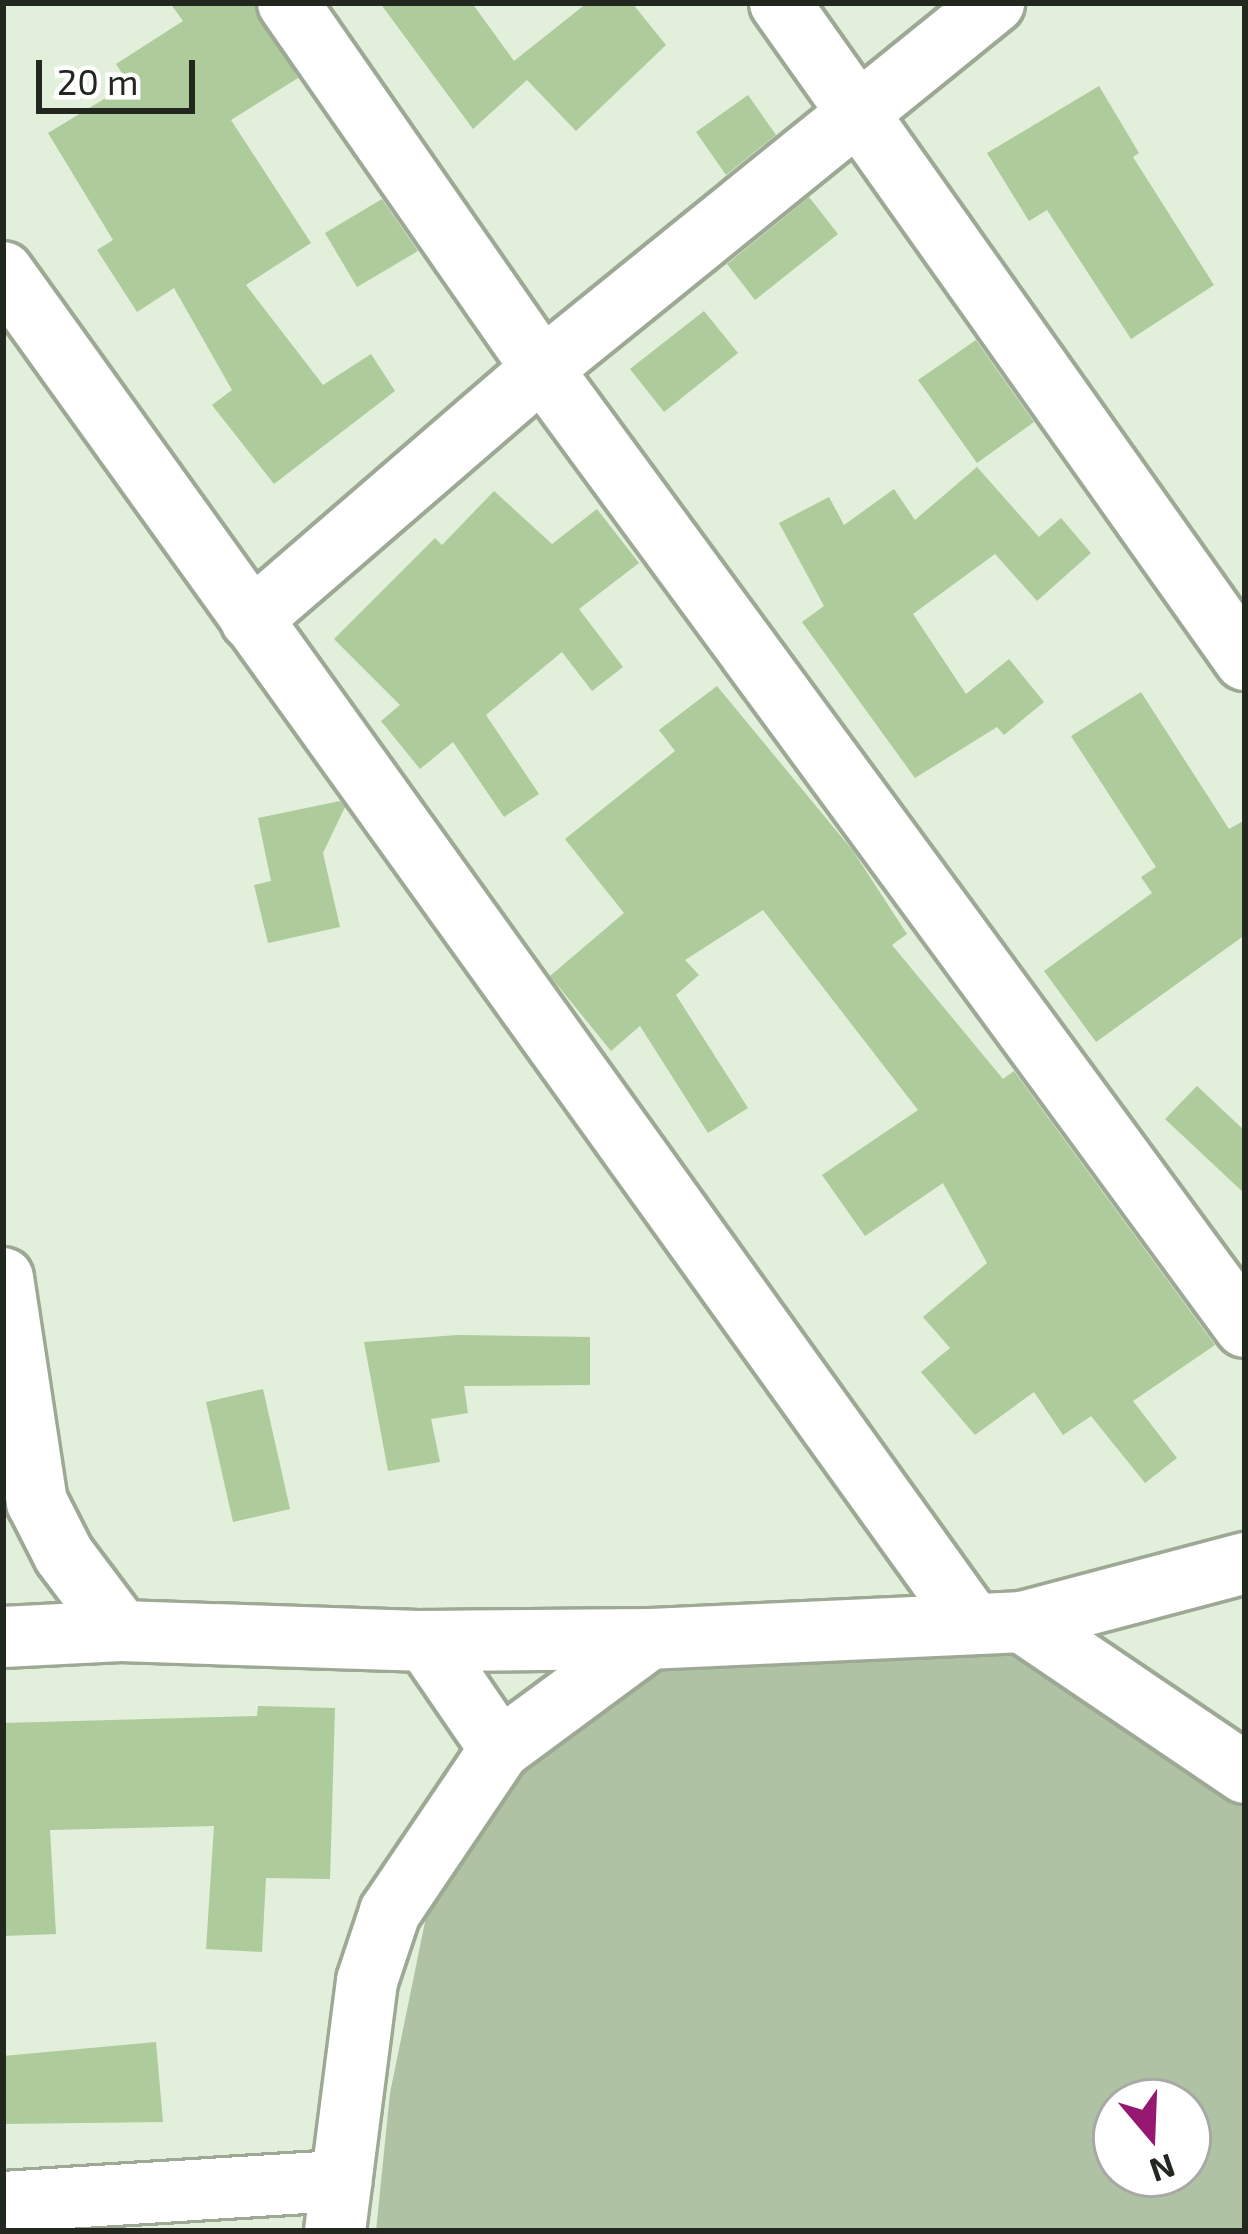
<!DOCTYPE html>
<html>
<head>
<meta charset="utf-8">
<style>
  body { margin:0 }
  #map { position:relative; width:1248px; height:2234px; overflow:hidden; background:#e2efda; font-family:"Exo 2",sans-serif }
  div>[style] { position:absolute }
  .green>* { inset:0; background:#afc2a3 }
  .building>* { inset:0; background:#adcb9b }
  .roads { filter:drop-shadow(3px 0 #9da995) drop-shadow(-3px 0 #9da995) drop-shadow(0 3px #9da995) drop-shadow(0 -3px #9da995) }
  .minor>* { height:60px; margin:-30px; padding:0 30px; transform-origin:30px; border-radius:30px; background:#fff }
  span { translate:-50% -50%; white-space:nowrap; text-align:center; line-height:1.15; -webkit-text-stroke:9px #fff; paint-order:stroke }
  .frame { position:absolute; inset:0; border:6px solid #22271f; pointer-events:none }
  .north { position:absolute; left:1092px; top:2078px; width:120px; height:120px; box-sizing:border-box; background:#fff; border:3px solid #a7a9a5; border-radius:50%; rotate:161deg; font-size:33px; font-weight:700; line-height:48px; text-align:center; color:#22271f }
  .north::after { content:''; display:block; margin:auto; width:42px; height:54px; background:#961871; clip-path:polygon(50% 0,100% 100%,50% 72%,0 100%) }
  .scale { position:absolute; left:36px; top:60px; width:159px; height:54px; box-sizing:border-box; border:6px solid #22271f; border-top:0; padding-left:15px; font-size:36px; line-height:42px; white-space:nowrap; color:#22271f; -webkit-text-stroke:9px #fff; paint-order:stroke }
</style>
</head>
<body>
<div id="map">
  <div class="green">
    <i style="clip-path:polygon(evenodd,1017px 1646px,1245px 1796px,1245px 2231px,376px 2231px,390px 2093px,435px 1873px,572px 1713px,667px 1658px,1017px 1646px,1116px 2102px,1188px 2102px,1188px 2174px,1116px 2174px,1116px 2102px)"></i>
  </div>
  <div class="building">
    <i style="clip-path:polygon(170px 3px,254px 3px,298px 78px,231px 120px,311px 243px,246px 285px,323px 385px,371px 354px,395px 391px,274px 484px,212px 405px,232px 390px,174px 288px,137px 312px,97px 250px,113px 240px,48px 133px,129px 84px,116px 64px,183px 21px)"></i>
    <i style="clip-path:polygon(380px 3px,472px 3px,514px 61px,587px 3px,632px 3px,666px 45px,576px 131px,527px 80px,473px 129px)"></i>
    <i style="clip-path:polygon(1099px 86px,1139px 153px,1133px 157px,1214px 285px,1131px 339px,1047px 210px,1029px 221px,987px 153px)"></i>
    <i style="clip-path:polygon(748px 95px,776px 135px,726px 175px,696px 132px)"></i>
    <i style="clip-path:polygon(809px 197px,838px 234px,755px 300px,727px 264px)"></i>
    <i style="clip-path:polygon(382px 199px,418px 251px,357px 287px,325px 233px)"></i>
    <i style="clip-path:polygon(704px 311px,738px 353px,664px 412px,630px 369px)"></i>
    <i style="clip-path:polygon(976px 340px,1034px 422px,977px 463px,918px 380px)"></i>
    <i style="clip-path:polygon(977px 467px,1039px 537px,1061px 518px,1091px 553px,1037px 601px,995px 554px,913px 614px,966px 694px,1009px 659px,1044px 702px,1004px 735px,997px 727px,915px 778px,802px 622px,824px 606px,779px 523px,829px 497px,844px 525px,894px 489px,915px 520px)"></i>
    <i style="clip-path:polygon(494px 491px,552px 544px,597px 509px,639px 563px,579px 609px,623px 667px,592px 691px,562px 652px,486px 715px,539px 794px,504px 817px,453px 742px,420px 769px,381px 721px,400px 705px,334px 639px,435px 538px,442px 545px)"></i>
    <i style="clip-path:polygon(717px 686px,853px 851px,907px 934px,892px 945px,1003px 1079px,1014px 1071px,1215px 1345px,1133px 1401px,1177px 1458px,1145px 1483px,1091px 1416px,1063px 1435px,1034px 1392px,975px 1435px,921px 1372px,950px 1348px,923px 1317px,987px 1263px,943px 1183px,865px 1236px,822px 1175px,918px 1110px,763px 910px,685px 960px,699px 975px,676px 995px,748px 1108px,708px 1133px,640px 1026px,611px 1051px,550px 976px,624px 913px,565px 839px,675px 751px,659px 730px)"></i>
    <i style="clip-path:polygon(1141px 692px,1229px 829px,1245px 820px,1245px 935px,1096px 1042px,1044px 971px,1152px 893px,1141px 877px,1156px 867px,1071px 736px)"></i>
    <i style="clip-path:polygon(340px 801px,345px 807px,323px 853px,340px 927px,268px 943px,254px 885px,271px 881px,258px 818px)"></i>
    <i style="clip-path:polygon(1197px 1086px,1245px 1131px,1245px 1194px,1165px 1119px)"></i>
    <i style="clip-path:polygon(457px 1335px,590px 1337px,590px 1385px,464px 1386px,468px 1413px,431px 1419px,440px 1462px,388px 1471px,364px 1342px)"></i>
    <i style="clip-path:polygon(263px 1389px,290px 1509px,233px 1522px,206px 1402px)"></i>
    <i style="clip-path:polygon(258px 1706px,335px 1708px,330px 1879px,266px 1878px,262px 1952px,206px 1949px,214px 1826px,50px 1830px,56px 1934px,3px 1936px,3px 1723px,257px 1716px)"></i>
    <i style="clip-path:polygon(156px 2042px,163px 2122px,3px 2124px,3px 2056px)"></i>
  </div>
  <div class="roads">
    <div class="minor">
      <i style="left:288px;top:3px;width:446px;rotate:55.2deg"></i>
      <i style="left:542px;top:369px;width:1188px;rotate:53.73deg"></i>
      <i style="left:780px;top:3px;width:805px;rotate:54.71deg"></i>
      <i style="left:3px;top:272px;width:1664px;rotate:54.34deg"></i>
      <i style="left:251px;top:620px;width:384px;rotate:-40.8deg"></i>
      <i style="left:542px;top:369px;width:582px;rotate:-39deg"></i>
      <i style="left:3px;top:1278px;width:227px;rotate:81.4deg"></i>
      <i style="left:37px;top:1502px;width:59px;rotate:63deg"></i>
      <i style="left:64px;top:1555px;width:95px;rotate:53.1deg"></i>
      <i style="left:1022px;top:1622px;width:269px;rotate:34.1deg"></i>
      <i style="left:3px;top:1637px;width:118px;rotate:-2.9deg"></i>
      <i style="left:121px;top:1631px;width:305px;rotate:1.9deg"></i>
      <i style="left:426px;top:1641px;width:223px;rotate:-0.5deg"></i>
      <i style="left:649px;top:1639px;width:373px;rotate:-2.6deg"></i>
      <i style="left:1022px;top:1622px;width:231px;rotate:-14.8deg"></i>
      <i style="left:426px;top:1641px;width:131px;rotate:55.6deg"></i>
      <i style="left:3px;top:2202px;width:339px;rotate:-3.6deg"></i>
      <i style="left:335px;top:2231px;width:252px;rotate:-82.7deg"></i>
      <i style="left:367px;top:1981px;width:73px;rotate:-71.6deg"></i>
      <i style="left:390px;top:1912px;width:197px;rotate:-56deg"></i>
      <i style="left:500px;top:1749px;width:185px;rotate:-36.4deg"></i>
    </div>
  </div>
  <div class="frame"></div>
  <div class="north">N</div>
  <div class="scale">20 m</div>
</div>
</body>
</html>
